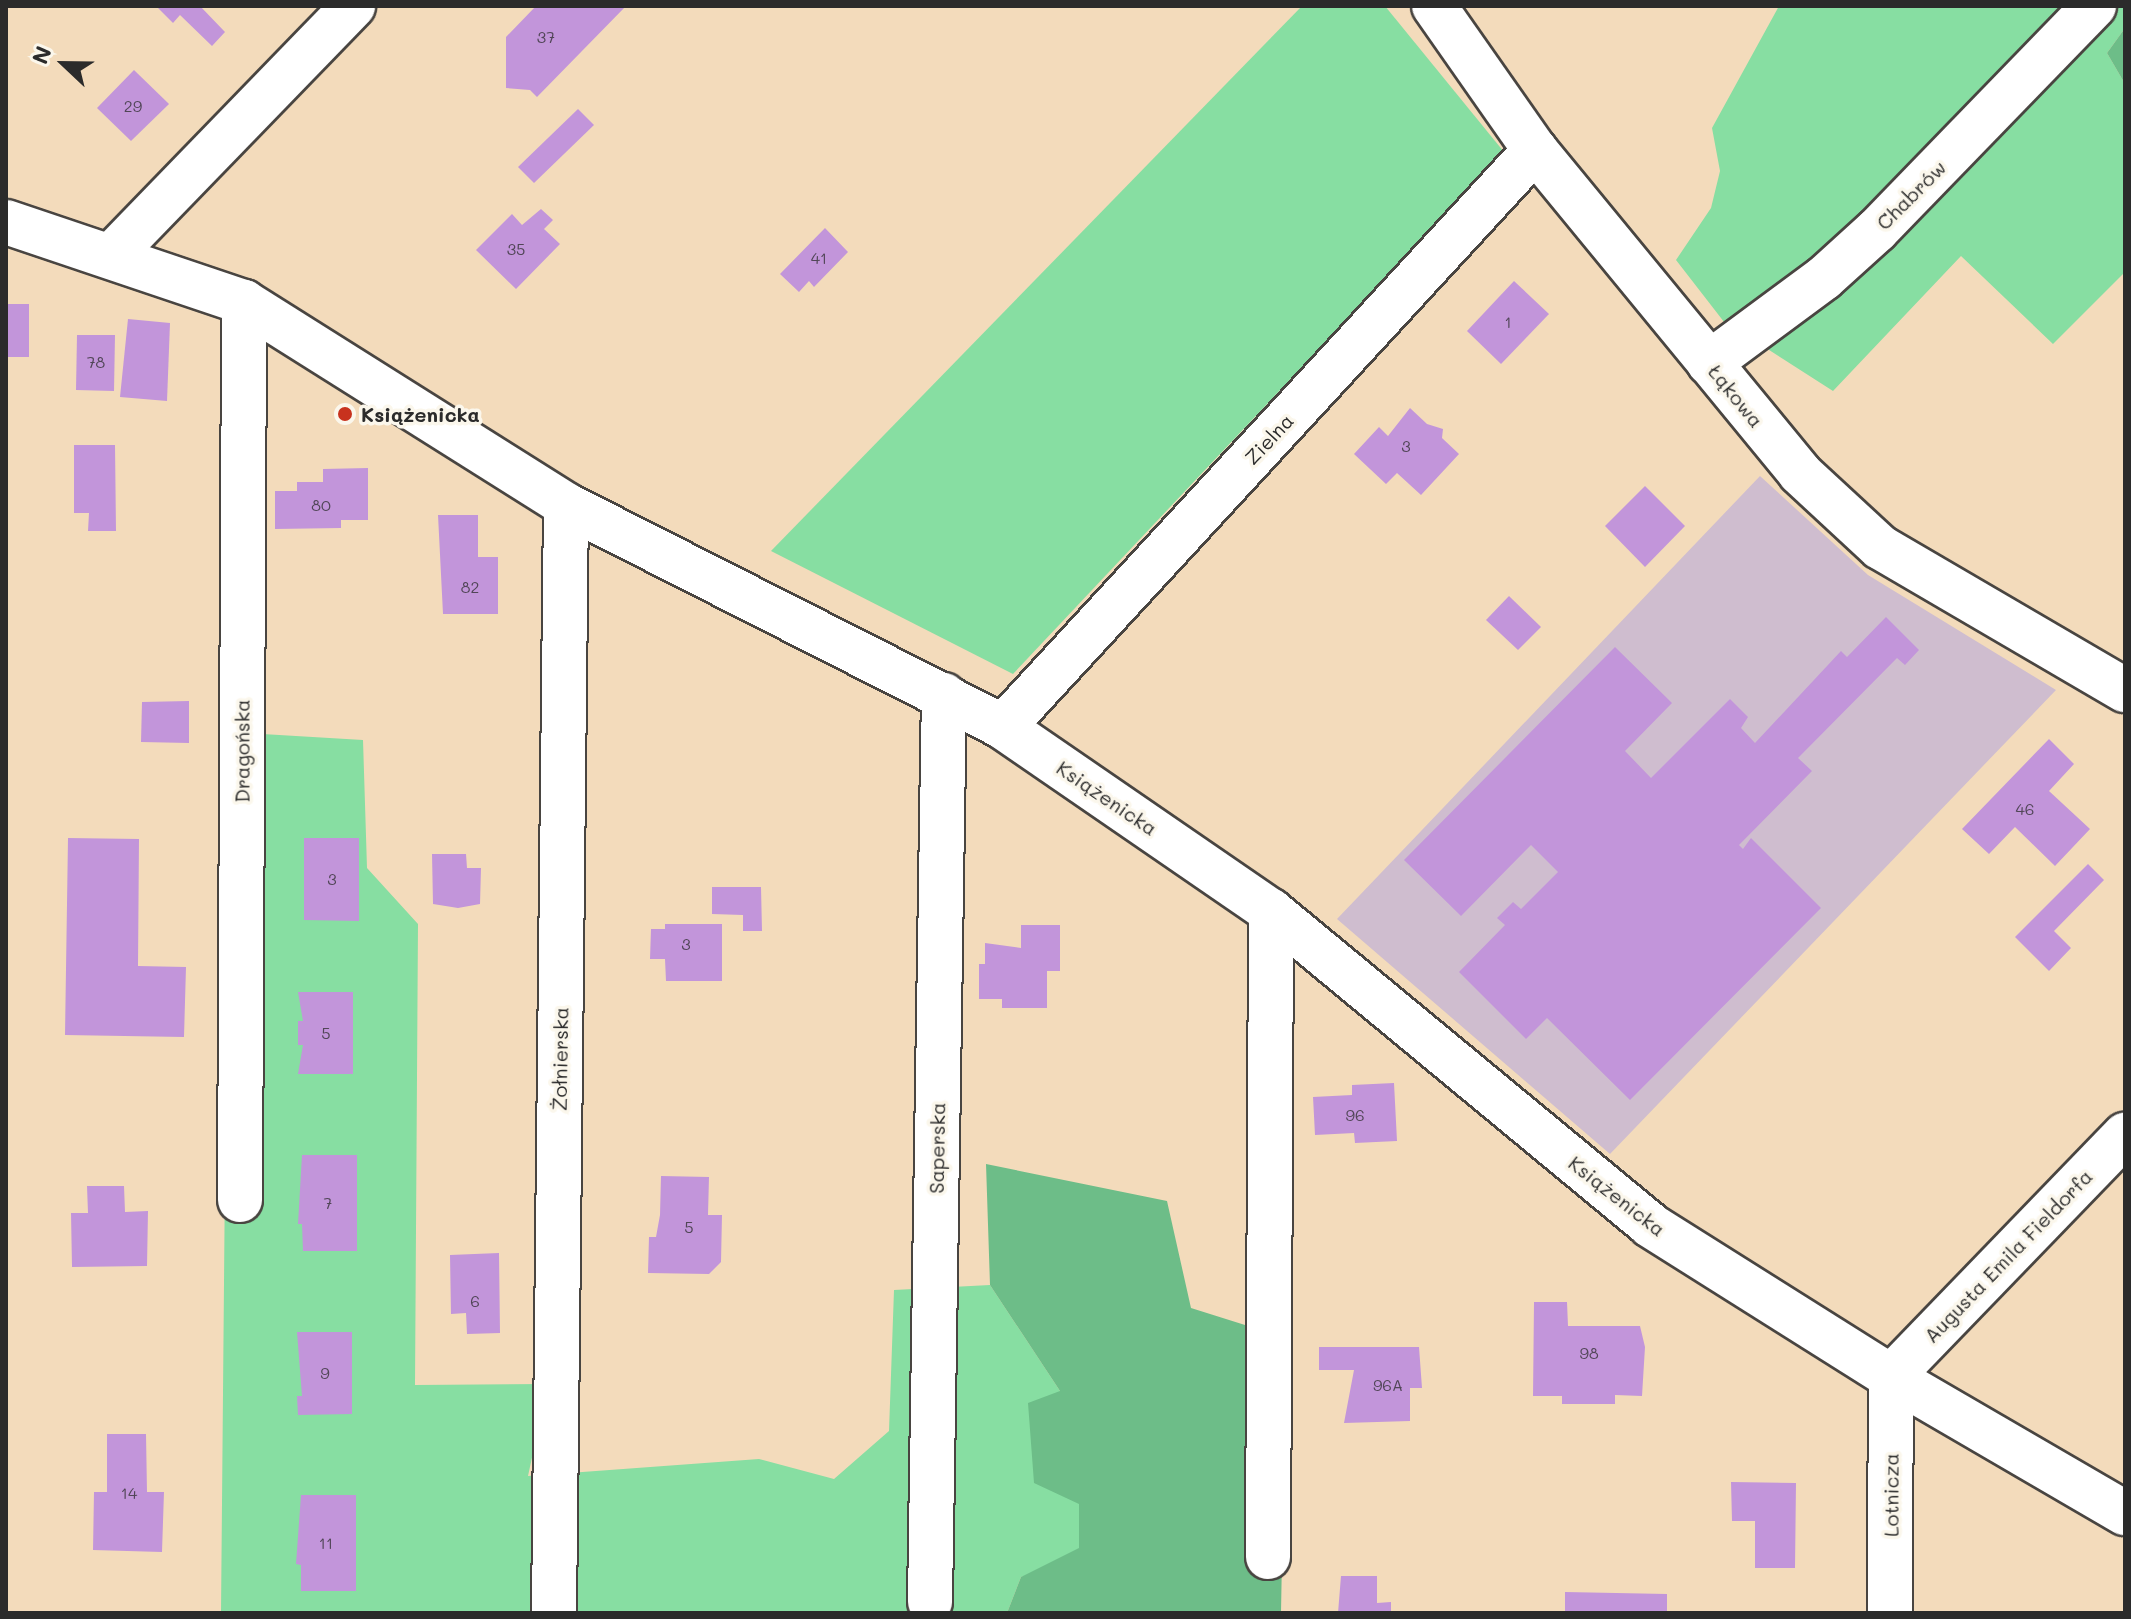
<!DOCTYPE html>
<html>
<head>
<meta charset="utf-8">
<style>
  body { margin:0 }
  #map { position:relative; width:2131px; height:1619px; overflow:hidden; background:#f3dbbb; font-family:Mali,sans-serif }
  div>[style] { position:absolute }
  .industrial>* { inset:0; background:#cfbdcf }
  .green>* { inset:0; background:#87dea2 }
  .forest>* { inset:0; background:#6dbd88 }
  .building>* { inset:0; background:#c295da }
  .roads { filter:drop-shadow(2px 0 #494541) drop-shadow(-2px 0 #494541) drop-shadow(0 2px #494541) drop-shadow(0 -2px #494541) }
  .minor>* { height:44px; margin:-22px; padding:0 22px; transform-origin:22px; border-radius:22px; background:#fff }
  .dots>* { width:22px; height:22px; translate:-50% -50%; box-sizing:border-box; border:4px solid #fbf7ec; border-radius:50% }
  span { translate:-50% -50%; white-space:nowrap; text-align:center; line-height:1.15; -webkit-text-stroke:7px #fbf7ec; paint-order:stroke }
  .number-label { font-size:16px; color:#514657 }
  .number-label span { -webkit-text-stroke-width:0 }
  .street-label { font-size:20px; color:#2b2b2b }
  .poi-label { font-size:20px; color:#2b2b2b; font-weight:700 }
  .left { translate:0 -50%; text-align:left }
  .frame { position:absolute; inset:0; border:8px solid #2b2b2b; pointer-events:none }
  .north { position:absolute; left:24px; top:24px; width:80px; height:80px; -webkit-text-stroke:6px #fbf7ec; paint-order:stroke; rotate:292deg; font-size:22px; font-weight:700; line-height:32px; text-align:center; color:#2b2b2b }
  .north::after { content:''; display:block; margin:auto; width:28px; height:36px; background:#2b2b2b; clip-path:polygon(50% 0,100% 100%,50% 72%,0 100%) }
</style>
</head>
<body>
<div id="map">
  <div class="industrial">
    <i style="clip-path:polygon(1760px 476px,1868px 575px,2056px 690px,1610px 1154px,1337px 919px)"></i>
  </div>
  <div class="green">
    <i style="clip-path:polygon(1302px 6px,1385px 6px,1504px 152px,1013px 674px,771px 551px)"></i>
    <i style="clip-path:polygon(1779px 6px,2125px 6px,2125px 28px,2107px 53px,2125px 84px,2125px 272px,2053px 344px,1961px 256px,1833px 391px,1766px 348px,1752px 358px,1676px 260px,1711px 208px,1720px 171px,1712px 128px)"></i>
    <i style="clip-path:polygon(229px 732px,363px 740px,367px 868px,418px 924px,415px 1385px,548px 1384px,528px 1476px,759px 1459px,834px 1479px,889px 1431px,894px 1290px,990px 1285px,1060px 1391px,1089px 1560px,1021px 1577px,1007px 1613px,221px 1613px)"></i>
  </div>
  <div class="forest">
    <i style="clip-path:polygon(2125px 28px,2125px 84px,2107px 53px)"></i>
    <i style="clip-path:polygon(986px 1164px,1167px 1201px,1191px 1308px,1286px 1338px,1281px 1613px,1007px 1613px,1021px 1577px,1079px 1548px,1079px 1504px,1034px 1483px,1028px 1403px,1060px 1391px,990px 1285px)"></i>
  </div>
  <div class="building">
    <i style="clip-path:polygon(156px 6px,200px 6px,225px 32px,212px 46px,180px 15px,173px 23px)"></i>
    <i style="clip-path:polygon(536px 6px,626px 6px,537px 97px,530px 90px,506px 88px,506px 37px)"></i>
    <i style="clip-path:polygon(134px 70px,169px 104px,131px 141px,97px 108px)"></i>
    <i style="clip-path:polygon(578px 109px,594px 125px,534px 183px,518px 167px)"></i>
    <i style="clip-path:polygon(541px 209px,553px 220px,544px 229px,560px 244px,516px 289px,476px 250px,512px 214px,522px 225px)"></i>
    <i style="clip-path:polygon(825px 228px,848px 252px,814px 287px,809px 281px,799px 292px,780px 274px)"></i>
    <i style="clip-path:polygon(1514px 281px,1549px 314px,1501px 364px,1467px 331px)"></i>
    <i style="clip-path:polygon(6px 304px,29px 304px,29px 357px,6px 357px)"></i>
    <i style="clip-path:polygon(128px 319px,170px 323px,167px 401px,120px 397px)"></i>
    <i style="clip-path:polygon(77px 335px,115px 335px,114px 391px,76px 390px)"></i>
    <i style="clip-path:polygon(1410px 408px,1427px 424px,1443px 429px,1442px 438px,1459px 454px,1421px 495px,1397px 473px,1386px 484px,1354px 454px,1379px 427px,1388px 436px)"></i>
    <i style="clip-path:polygon(74px 445px,115px 445px,116px 531px,88px 531px,89px 513px,74px 513px)"></i>
    <i style="clip-path:polygon(368px 468px,368px 520px,341px 520px,341px 528px,275px 529px,275px 491px,297px 491px,297px 482px,323px 482px,323px 469px)"></i>
    <i style="clip-path:polygon(1645px 486px,1685px 526px,1645px 567px,1605px 526px)"></i>
    <i style="clip-path:polygon(438px 515px,478px 515px,478px 557px,498px 557px,498px 614px,443px 614px)"></i>
    <i style="clip-path:polygon(1509px 596px,1541px 627px,1518px 650px,1486px 620px)"></i>
    <i style="clip-path:polygon(1886px 617px,1919px 650px,1905px 665px,1897px 658px,1798px 758px,1812px 771px,1739px 845px,1743px 849px,1751px 838px,1821px 908px,1630px 1100px,1547px 1018px,1526px 1039px,1459px 972px,1505px 925px,1497px 918px,1513px 902px,1521px 909px,1558px 872px,1531px 845px,1461px 916px,1404px 860px,1615px 647px,1672px 703px,1625px 751px,1651px 778px,1730px 699px,1748px 717px,1741px 728px,1755px 743px,1841px 651px,1847px 657px)"></i>
    <i style="clip-path:polygon(189px 701px,189px 743px,141px 742px,142px 702px)"></i>
    <i style="clip-path:polygon(2049px 739px,2074px 764px,2049px 791px,2090px 829px,2055px 866px,2015px 827px,1989px 854px,1962px 829px)"></i>
    <i style="clip-path:polygon(68px 838px,139px 839px,138px 966px,186px 967px,184px 1037px,65px 1035px)"></i>
    <i style="clip-path:polygon(304px 838px,359px 838px,359px 921px,304px 920px)"></i>
    <i style="clip-path:polygon(432px 854px,466px 854px,467px 868px,481px 868px,480px 904px,458px 908px,433px 904px)"></i>
    <i style="clip-path:polygon(2088px 864px,2104px 880px,2054px 931px,2071px 948px,2049px 971px,2015px 937px)"></i>
    <i style="clip-path:polygon(712px 887px,761px 887px,762px 931px,743px 931px,743px 915px,712px 914px)"></i>
    <i style="clip-path:polygon(665px 924px,722px 924px,722px 981px,666px 981px,665px 959px,650px 959px,651px 929px,665px 929px)"></i>
    <i style="clip-path:polygon(1021px 925px,1060px 925px,1060px 971px,1047px 971px,1047px 1008px,1002px 1008px,1002px 999px,979px 999px,979px 964px,985px 964px,985px 943px,1021px 948px)"></i>
    <i style="clip-path:polygon(298px 992px,353px 992px,353px 1074px,298px 1074px,303px 1045px,298px 1045px,298px 1021px,303px 1021px)"></i>
    <i style="clip-path:polygon(1394px 1083px,1397px 1141px,1355px 1143px,1354px 1133px,1315px 1135px,1313px 1097px,1352px 1095px,1352px 1085px)"></i>
    <i style="clip-path:polygon(302px 1155px,357px 1155px,357px 1251px,303px 1251px,302px 1224px,298px 1224px)"></i>
    <i style="clip-path:polygon(661px 1176px,709px 1177px,708px 1215px,722px 1215px,721px 1262px,709px 1274px,648px 1273px,649px 1237px,656px 1237px,660px 1215px)"></i>
    <i style="clip-path:polygon(87px 1186px,124px 1186px,125px 1212px,148px 1211px,147px 1266px,72px 1267px,71px 1213px,88px 1213px)"></i>
    <i style="clip-path:polygon(499px 1253px,500px 1333px,467px 1334px,466px 1313px,451px 1314px,450px 1255px)"></i>
    <i style="clip-path:polygon(1534px 1302px,1567px 1302px,1568px 1326px,1640px 1326px,1645px 1347px,1642px 1396px,1615px 1395px,1615px 1404px,1562px 1404px,1562px 1396px,1533px 1396px)"></i>
    <i style="clip-path:polygon(297px 1332px,352px 1332px,352px 1414px,298px 1415px,297px 1396px,302px 1396px)"></i>
    <i style="clip-path:polygon(1319px 1347px,1419px 1347px,1422px 1388px,1410px 1388px,1410px 1421px,1344px 1423px,1354px 1370px,1319px 1370px)"></i>
    <i style="clip-path:polygon(107px 1434px,146px 1434px,147px 1492px,164px 1492px,162px 1552px,93px 1550px,94px 1492px,107px 1492px)"></i>
    <i style="clip-path:polygon(1731px 1482px,1796px 1483px,1795px 1568px,1755px 1568px,1755px 1521px,1732px 1521px)"></i>
    <i style="clip-path:polygon(301px 1495px,356px 1495px,356px 1591px,301px 1591px,301px 1565px,296px 1564px)"></i>
    <i style="clip-path:polygon(1341px 1576px,1377px 1576px,1377px 1603px,1391px 1602px,1391px 1613px,1338px 1613px)"></i>
    <i style="clip-path:polygon(1565px 1592px,1667px 1594px,1667px 1613px,1565px 1613px)"></i>
  </div>
  <div class="roads">
    <div class="minor">
      <i style="left:1434px;top:6px;width:176px;rotate:55deg"></i>
      <i style="left:1535px;top:150px;width:418px;rotate:50.6deg"></i>
      <i style="left:1800px;top:473px;width:109px;rotate:42.8deg"></i>
      <i style="left:1880px;top:547px;width:284px;rotate:30.3deg"></i>
      <i style="left:6px;top:222px;width:251px;rotate:18.6deg"></i>
      <i style="left:244px;top:302px;width:381px;rotate:32.2deg"></i>
      <i style="left:566px;top:505px;width:490px;rotate:26.9deg"></i>
      <i style="left:1003px;top:727px;width:325px;rotate:34.5deg"></i>
      <i style="left:1271px;top:911px;width:492px;rotate:39.6deg"></i>
      <i style="left:1650px;top:1225px;width:285px;rotate:32.2deg"></i>
      <i style="left:1891px;top:1377px;width:271px;rotate:30.2deg"></i>
      <i style="left:111px;top:256px;width:348px;rotate:-45.9deg"></i>
      <i style="left:1709px;top:363px;width:143px;rotate:-36.5deg"></i>
      <i style="left:1824px;top:278px;width:72px;rotate:-42.2deg"></i>
      <i style="left:1877px;top:230px;width:312px;rotate:-45.9deg"></i>
      <i style="left:1003px;top:727px;width:785px;rotate:-47.32deg"></i>
      <i style="left:240px;top:1200px;width:898px;rotate:-89.74deg"></i>
      <i style="left:1268px;top:1557px;width:646px;rotate:-89.73deg"></i>
      <i style="left:930px;top:1602px;width:907px;rotate:-89.12deg"></i>
      <i style="left:554px;top:1613px;width:1108px;rotate:-89.38deg"></i>
      <i style="left:1890px;top:1613px;width:236px;rotate:-89.8deg"></i>
      <i style="left:1891px;top:1377px;width:337px;rotate:-46deg"></i>
    </div>
  </div>
  <div class="dots">
    <i style="left:345px;top:414px;background:#c8321e"></i>
  </div>
  <div class="number-label">
    <span style="left:546px;top:37px">37</span>
    <span style="left:133px;top:106px">29</span>
    <span style="left:516px;top:249px">35</span>
    <span style="left:819px;top:258px">41</span>
    <span style="left:1508px;top:322px">1</span>
    <span style="left:96px;top:362px">78</span>
    <span style="left:1406px;top:446px">3</span>
    <span style="left:321px;top:505px">80</span>
    <span style="left:470px;top:587px">82</span>
    <span style="left:2025px;top:809px">46</span>
    <span style="left:332px;top:879px">3</span>
    <span style="left:686px;top:944px">3</span>
    <span style="left:326px;top:1033px">5</span>
    <span style="left:1355px;top:1115px">96</span>
    <span style="left:328px;top:1203px">7</span>
    <span style="left:689px;top:1227px">5</span>
    <span style="left:475px;top:1301px">6</span>
    <span style="left:1589px;top:1353px">98</span>
    <span style="left:325px;top:1373px">9</span>
    <span style="left:1388px;top:1385px">96A</span>
    <span style="left:129px;top:1493px">14</span>
    <span style="left:326px;top:1543px">11</span>
  </div>
  <div class="street-label">
    <span style="left:1911px;top:195px;rotate:-45deg">Chabrów</span>
    <span style="left:1736px;top:396px;rotate:51deg">Łąkowa</span>
    <span style="left:1269px;top:439px;rotate:-47deg">Zielna</span>
    <span style="left:242px;top:751px;rotate:-90deg">Dragońska</span>
    <span style="left:1107px;top:798px;rotate:34deg">Książenicka</span>
    <span style="left:560px;top:1059px;rotate:-89deg">Żołnierska</span>
    <span style="left:937px;top:1148px;rotate:-89deg">Saperska</span>
    <span style="left:1617px;top:1196px;rotate:38deg">Książenicka</span>
    <span style="left:2008px;top:1256px;rotate:-46deg">Augusta Emila Fieldorfa</span>
    <span style="left:1891px;top:1495px;rotate:-90deg">Lotnicza</span>
  </div>
  <div class="poi-label">
    <span class="left" style="left:361px;top:414px">Książenicka</span>
  </div>
  <div class="frame"></div>
  <div class="north">N</div>
</div>
</body>
</html>
